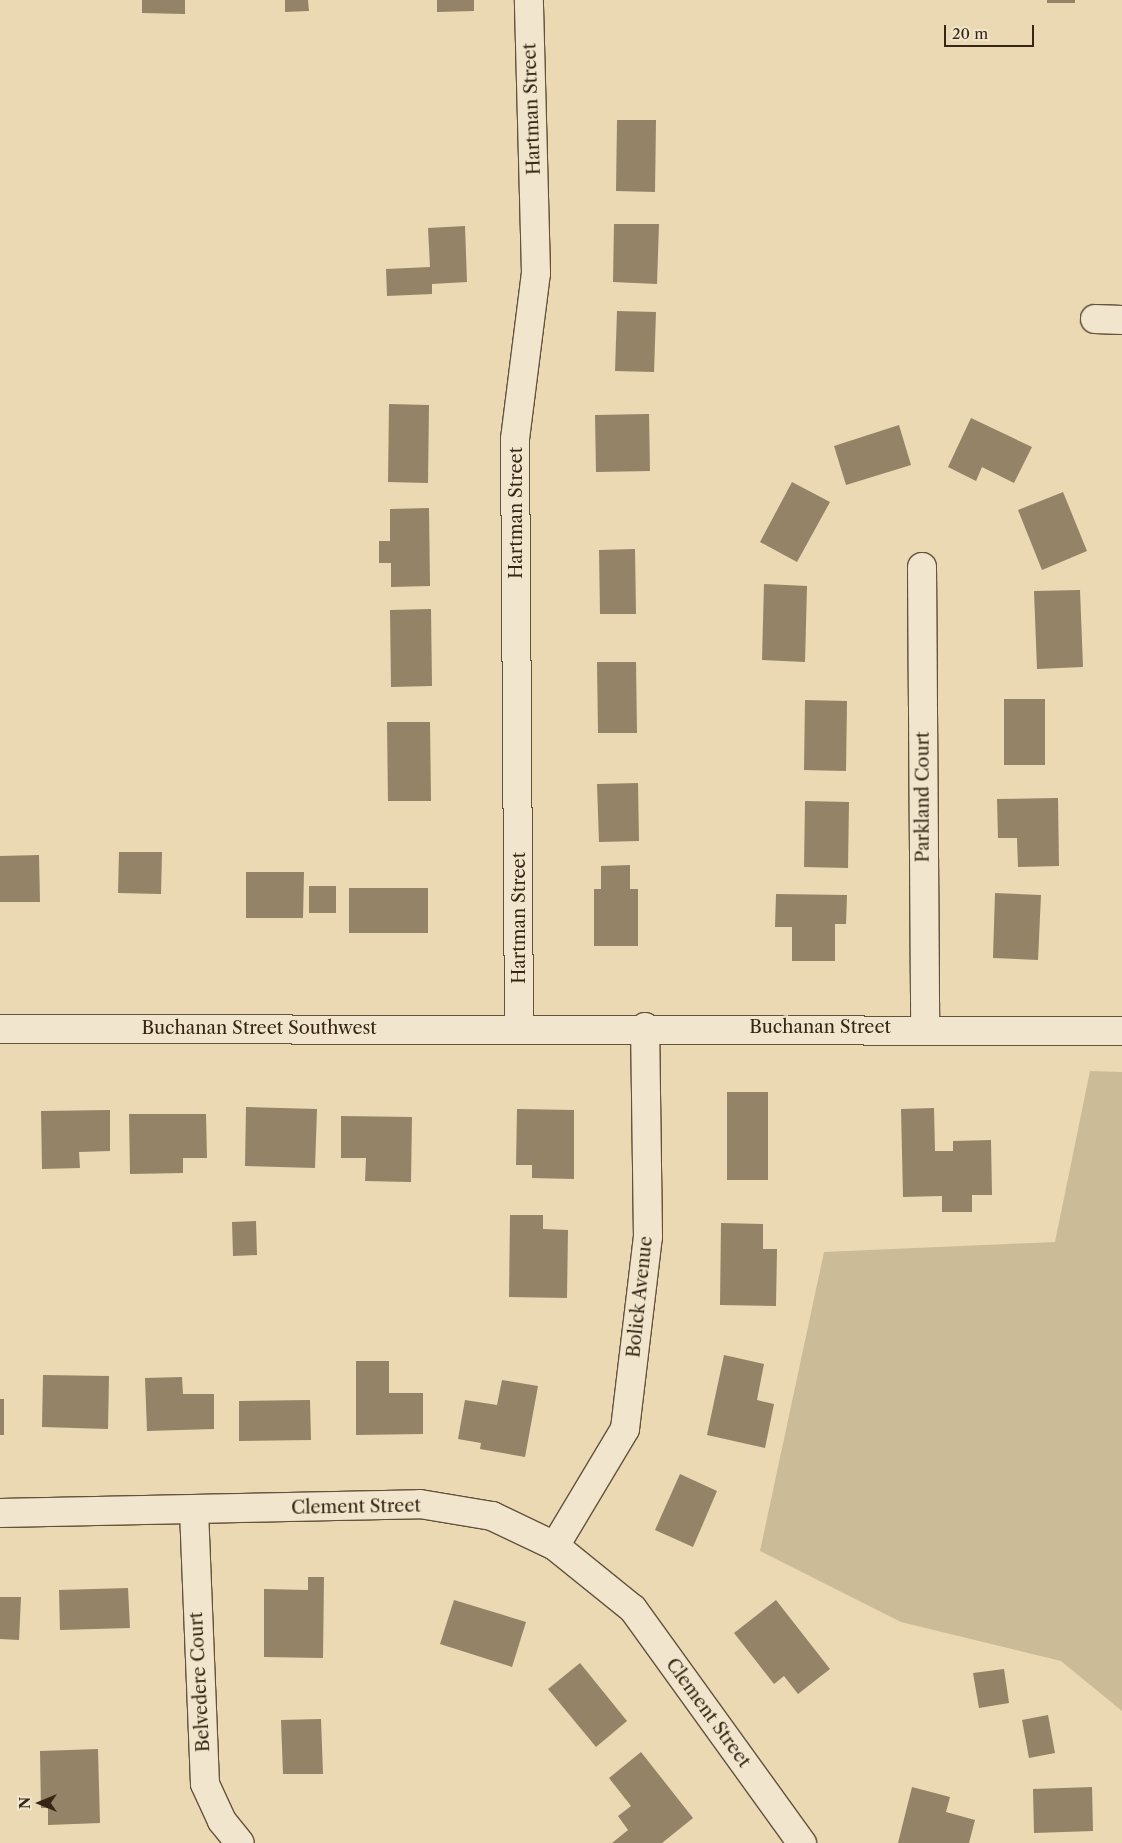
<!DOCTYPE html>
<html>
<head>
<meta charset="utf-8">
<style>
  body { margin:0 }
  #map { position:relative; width:1122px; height:1843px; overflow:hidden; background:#ead9b2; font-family:"Libre Caslon Text",serif }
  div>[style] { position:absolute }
  .green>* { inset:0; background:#ccbb97 }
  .building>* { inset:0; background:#948367 }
  .roads { filter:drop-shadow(1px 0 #64533c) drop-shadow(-1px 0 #64533c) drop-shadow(0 1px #64533c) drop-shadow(0 -1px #64533c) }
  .minor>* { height:28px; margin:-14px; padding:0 14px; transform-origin:14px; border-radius:14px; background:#f1e6cd }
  span { translate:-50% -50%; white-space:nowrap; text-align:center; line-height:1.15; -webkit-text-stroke:4.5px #f1e6cd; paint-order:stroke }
  .street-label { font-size:18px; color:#372615 }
  .north { position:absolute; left:15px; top:1778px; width:50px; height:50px; -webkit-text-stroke:4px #f1e6cd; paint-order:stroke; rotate:270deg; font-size:14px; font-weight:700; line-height:20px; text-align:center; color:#372615 }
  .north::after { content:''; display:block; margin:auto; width:18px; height:22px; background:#372615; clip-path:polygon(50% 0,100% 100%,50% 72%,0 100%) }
  .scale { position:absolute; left:944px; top:25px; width:90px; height:22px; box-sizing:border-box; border:2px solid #372615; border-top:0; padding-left:6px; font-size:15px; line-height:18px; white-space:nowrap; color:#372615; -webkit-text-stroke:4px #f1e6cd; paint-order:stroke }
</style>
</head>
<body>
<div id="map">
  <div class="green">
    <i style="clip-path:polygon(1090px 1071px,1122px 1072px,1122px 1711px,1061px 1661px,901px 1622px,760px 1551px,824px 1252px,1055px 1242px)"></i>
  </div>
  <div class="building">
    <i style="clip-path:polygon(142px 0,185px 0,185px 14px,142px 13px)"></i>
    <i style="clip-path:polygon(285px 0,308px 0,309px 11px,285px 12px)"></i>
    <i style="clip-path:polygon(437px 0,474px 0,474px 11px,437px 12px)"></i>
    <i style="clip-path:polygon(1047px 0,1075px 0,1075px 3px,1047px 3px)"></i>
    <i style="clip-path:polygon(617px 120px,656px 120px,655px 192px,616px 191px)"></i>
    <i style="clip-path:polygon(614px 224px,659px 224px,657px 284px,613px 282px)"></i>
    <i style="clip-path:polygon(465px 226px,467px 282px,432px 284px,432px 294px,387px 296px,386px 269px,430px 267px,428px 228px)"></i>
    <i style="clip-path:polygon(617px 311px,656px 312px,654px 372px,615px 371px)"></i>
    <i style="clip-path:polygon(389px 404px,429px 405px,428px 483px,388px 482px)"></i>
    <i style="clip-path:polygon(649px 414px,650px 471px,596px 472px,595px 415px)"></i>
    <i style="clip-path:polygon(971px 418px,1032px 447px,1014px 483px,982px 467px,976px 481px,948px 467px)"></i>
    <i style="clip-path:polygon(899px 425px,911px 465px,846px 485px,834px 446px)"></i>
    <i style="clip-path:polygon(792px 482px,830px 502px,797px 562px,760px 542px)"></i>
    <i style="clip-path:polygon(1063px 492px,1087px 551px,1042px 570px,1018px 510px)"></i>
    <i style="clip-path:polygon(429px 508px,430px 586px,391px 587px,391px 563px,379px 563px,379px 541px,390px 541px,390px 509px)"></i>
    <i style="clip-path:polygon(635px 549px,636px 614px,600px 614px,599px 550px)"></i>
    <i style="clip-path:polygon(764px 584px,807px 586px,805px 662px,762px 660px)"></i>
    <i style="clip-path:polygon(1080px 590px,1083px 667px,1037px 669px,1034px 591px)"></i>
    <i style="clip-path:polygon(431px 609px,432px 686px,391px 687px,390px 610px)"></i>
    <i style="clip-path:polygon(597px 662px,636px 662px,637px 733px,598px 733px)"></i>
    <i style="clip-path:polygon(1004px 699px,1045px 699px,1045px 765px,1004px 765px)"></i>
    <i style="clip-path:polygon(805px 700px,847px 701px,846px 771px,804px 770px)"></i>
    <i style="clip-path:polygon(387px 722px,430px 722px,431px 801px,388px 801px)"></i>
    <i style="clip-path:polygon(638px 783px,639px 841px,599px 842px,597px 784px)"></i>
    <i style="clip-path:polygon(1058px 798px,1059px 866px,1018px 867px,1017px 838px,998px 838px,997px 799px)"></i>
    <i style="clip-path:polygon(805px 801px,849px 802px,848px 868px,804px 867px)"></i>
    <i style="clip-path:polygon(119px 852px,162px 852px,161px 894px,118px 893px)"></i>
    <i style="clip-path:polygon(39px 855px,40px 902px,0 902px,0 856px)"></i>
    <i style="clip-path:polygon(630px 865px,630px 889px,638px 889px,638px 946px,594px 946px,594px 889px,601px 889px,601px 866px)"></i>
    <i style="clip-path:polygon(246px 872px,304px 872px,303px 918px,246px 918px)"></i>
    <i style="clip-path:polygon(309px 886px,336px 886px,336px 913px,309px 913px)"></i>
    <i style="clip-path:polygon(349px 888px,428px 888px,428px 933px,349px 933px)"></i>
    <i style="clip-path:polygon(995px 893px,1041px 895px,1038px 960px,993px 958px)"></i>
    <i style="clip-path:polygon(776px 894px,847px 895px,846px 924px,835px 924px,835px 961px,792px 961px,792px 927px,775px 927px)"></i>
    <i style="clip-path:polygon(727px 1092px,768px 1092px,768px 1180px,727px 1180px)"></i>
    <i style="clip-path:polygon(246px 1107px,317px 1109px,315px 1168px,245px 1166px)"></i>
    <i style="clip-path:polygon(934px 1108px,935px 1151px,953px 1151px,953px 1141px,991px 1140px,992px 1195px,972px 1195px,972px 1212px,942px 1212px,942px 1196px,903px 1197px,901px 1109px)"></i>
    <i style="clip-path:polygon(517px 1109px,574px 1110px,574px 1179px,532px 1178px,532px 1165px,516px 1165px)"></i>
    <i style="clip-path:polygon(110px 1110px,110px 1151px,79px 1152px,80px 1168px,42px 1169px,41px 1111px)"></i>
    <i style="clip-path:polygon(129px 1114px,206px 1114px,207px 1158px,183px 1158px,183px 1173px,130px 1174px)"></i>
    <i style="clip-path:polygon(341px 1116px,412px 1117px,411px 1182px,365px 1181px,366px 1158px,341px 1158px)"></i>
    <i style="clip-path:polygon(510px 1215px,543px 1215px,543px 1229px,568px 1230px,567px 1298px,509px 1297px)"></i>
    <i style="clip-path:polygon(256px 1221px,257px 1255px,233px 1256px,232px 1222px)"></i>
    <i style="clip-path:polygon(721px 1223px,763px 1224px,763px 1249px,777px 1249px,776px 1306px,720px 1305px)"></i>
    <i style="clip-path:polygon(724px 1355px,764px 1364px,757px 1400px,774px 1404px,765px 1448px,707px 1435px)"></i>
    <i style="clip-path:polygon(356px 1361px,389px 1361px,389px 1393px,423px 1393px,423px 1434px,356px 1435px)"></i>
    <i style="clip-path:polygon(43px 1375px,109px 1376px,108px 1429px,42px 1427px)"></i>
    <i style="clip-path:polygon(182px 1377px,183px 1394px,214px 1394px,214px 1429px,147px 1431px,145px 1378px)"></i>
    <i style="clip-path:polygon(502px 1380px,538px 1386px,525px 1457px,480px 1449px,481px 1443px,458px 1439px,465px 1400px,497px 1405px)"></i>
    <i style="clip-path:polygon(0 1399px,4px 1399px,4px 1435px,0 1435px)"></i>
    <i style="clip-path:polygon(310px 1400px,311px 1440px,239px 1441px,239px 1401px)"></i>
    <i style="clip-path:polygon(680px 1474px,717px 1491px,693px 1547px,655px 1530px)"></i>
    <i style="clip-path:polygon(308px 1577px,324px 1577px,323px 1658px,264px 1657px,264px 1589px,308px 1590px)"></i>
    <i style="clip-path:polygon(128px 1588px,130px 1628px,60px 1630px,59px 1590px)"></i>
    <i style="clip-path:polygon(0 1597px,21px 1597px,19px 1640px,0 1639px)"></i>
    <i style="clip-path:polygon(454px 1600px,526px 1622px,512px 1667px,440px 1644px)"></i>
    <i style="clip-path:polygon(776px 1600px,830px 1669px,798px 1694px,784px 1676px,774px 1684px,734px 1633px)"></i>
    <i style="clip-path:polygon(580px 1663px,627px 1721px,596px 1747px,548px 1689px)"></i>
    <i style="clip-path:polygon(1004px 1669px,1009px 1703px,979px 1708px,973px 1673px)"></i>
    <i style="clip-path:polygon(1048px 1715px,1055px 1753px,1029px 1758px,1022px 1720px)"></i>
    <i style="clip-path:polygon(321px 1719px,323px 1774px,283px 1774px,281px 1720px)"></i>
    <i style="clip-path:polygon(98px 1749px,100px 1823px,48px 1825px,48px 1808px,41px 1808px,40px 1751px)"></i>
    <i style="clip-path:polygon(641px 1752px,693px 1818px,662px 1843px,612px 1843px,628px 1830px,618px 1816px,631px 1806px,609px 1778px)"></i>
    <i style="clip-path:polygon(912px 1787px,950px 1797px,946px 1812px,975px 1820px,969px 1843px,898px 1843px)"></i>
    <i style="clip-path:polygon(1092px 1787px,1093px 1831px,1034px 1833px,1033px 1789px)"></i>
  </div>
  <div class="roads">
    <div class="minor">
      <i style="left:1095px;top:319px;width:27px;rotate:2deg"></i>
      <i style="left:922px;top:567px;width:460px;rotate:89.6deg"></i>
      <i style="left:519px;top:1027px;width:588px;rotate:-90.39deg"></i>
      <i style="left:515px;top:439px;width:167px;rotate:-82.8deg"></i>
      <i style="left:536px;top:273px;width:273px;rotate:-91.5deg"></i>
      <i style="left:0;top:1029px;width:1122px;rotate:0.1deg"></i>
      <i style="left:194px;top:1510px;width:274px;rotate:87.7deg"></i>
      <i style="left:205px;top:1784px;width:41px;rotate:65.3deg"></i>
      <i style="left:222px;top:1821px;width:28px;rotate:51deg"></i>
      <i style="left:0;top:1513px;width:420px;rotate:-1.2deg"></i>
      <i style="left:420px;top:1504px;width:73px;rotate:9.5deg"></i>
      <i style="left:492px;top:1516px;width:70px;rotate:25.5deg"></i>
      <i style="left:555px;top:1546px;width:100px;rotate:38.9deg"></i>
      <i style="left:633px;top:1609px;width:289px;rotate:54.2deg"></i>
      <i style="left:555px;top:1546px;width:136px;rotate:-59.1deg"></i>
      <i style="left:625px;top:1429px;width:193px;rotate:-83.2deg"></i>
      <i style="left:648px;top:1237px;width:210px;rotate:-90.8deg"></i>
    </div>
  </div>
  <div class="street-label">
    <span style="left:532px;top:109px;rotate:-92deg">Hartman Street</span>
    <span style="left:516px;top:513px;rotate:-90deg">Hartman Street</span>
    <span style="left:923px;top:797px;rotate:-90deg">Parkland Court</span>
    <span style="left:519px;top:918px;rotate:-90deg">Hartman Street</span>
    <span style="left:820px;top:1027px">Buchanan Street</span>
    <span style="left:259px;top:1028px">Buchanan Street Southwest</span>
    <span style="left:640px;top:1297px;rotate:-84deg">Bolick Avenue</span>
    <span style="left:356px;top:1507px;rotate:-1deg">Clement Street</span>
    <span style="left:200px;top:1682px;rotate:-93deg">Belvedere Court</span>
    <span style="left:708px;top:1713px;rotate:54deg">Clement Street</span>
  </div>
  <div class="north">N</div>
  <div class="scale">20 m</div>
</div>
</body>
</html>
